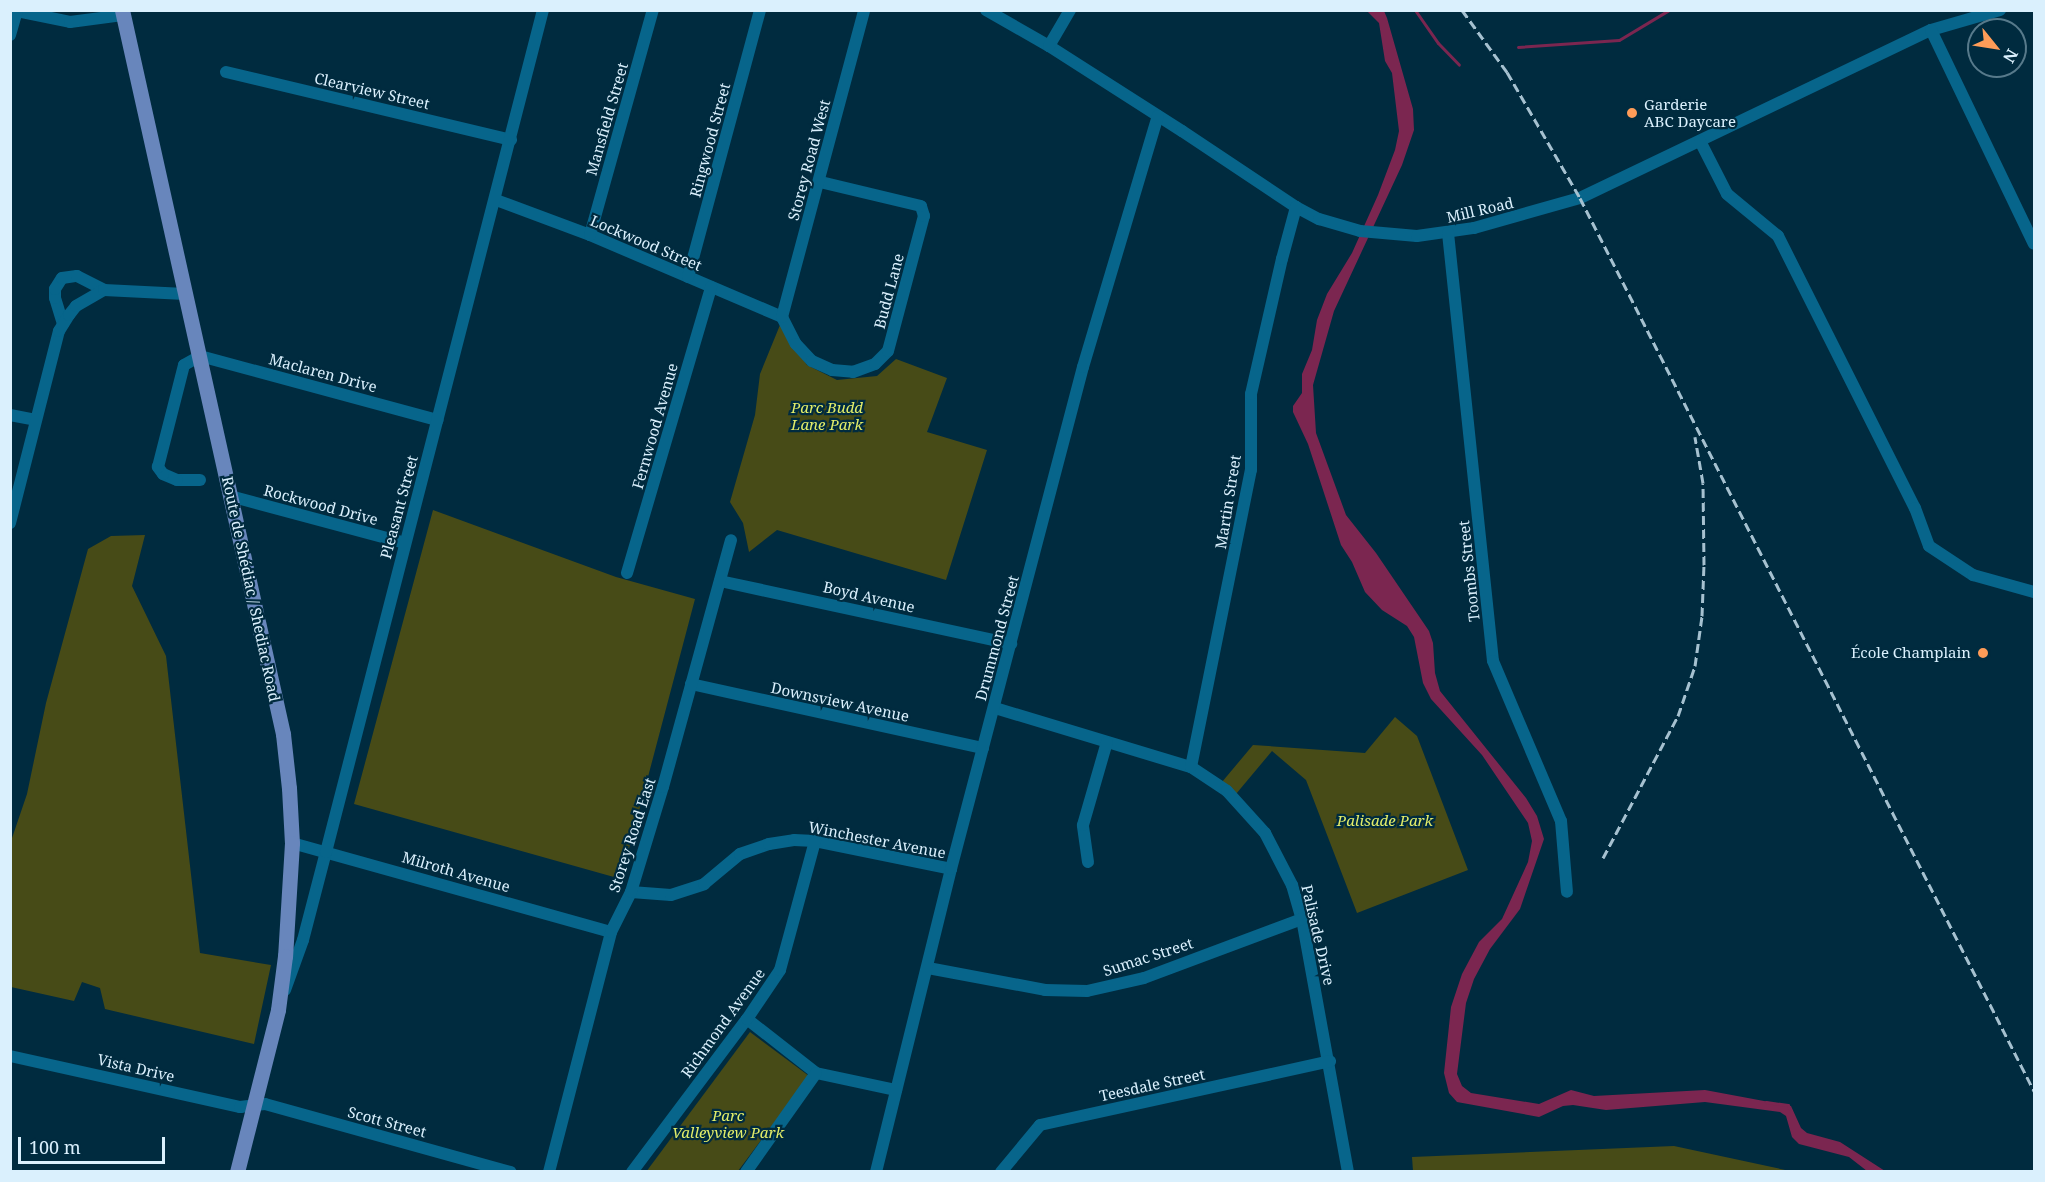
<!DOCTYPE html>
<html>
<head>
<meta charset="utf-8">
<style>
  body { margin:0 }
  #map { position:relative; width:2045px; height:1182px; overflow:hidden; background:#002b3f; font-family:"Noto Serif",serif }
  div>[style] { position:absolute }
  .green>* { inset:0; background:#474b17 }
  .water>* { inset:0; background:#7b2650 }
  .stream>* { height:3px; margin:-1.5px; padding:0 1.5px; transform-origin:1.5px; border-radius:1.5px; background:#7b2650 }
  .minor>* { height:12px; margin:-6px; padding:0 6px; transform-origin:6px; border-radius:6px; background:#07658b }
  .major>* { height:15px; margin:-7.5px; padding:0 7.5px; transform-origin:7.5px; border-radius:7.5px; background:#6886bc }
  .rail>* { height:3px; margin-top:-1.5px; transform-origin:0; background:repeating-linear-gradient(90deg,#a6c1d0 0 9px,transparent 0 13.5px) }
  .dots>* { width:16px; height:16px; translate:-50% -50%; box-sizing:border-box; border:3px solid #002b3f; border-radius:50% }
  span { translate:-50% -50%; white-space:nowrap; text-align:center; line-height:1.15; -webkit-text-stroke:4.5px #002b3f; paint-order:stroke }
  .street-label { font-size:15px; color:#daf0fd }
  .poi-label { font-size:15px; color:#daf0fd }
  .left { translate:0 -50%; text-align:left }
  .right { translate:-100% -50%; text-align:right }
  .park-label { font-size:15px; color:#e2ed69; font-style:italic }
  .frame { position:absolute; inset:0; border:12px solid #daf0fd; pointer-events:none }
  .north { position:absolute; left:1967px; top:18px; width:60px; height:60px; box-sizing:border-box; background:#002b3f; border:2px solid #577a8b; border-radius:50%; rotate:120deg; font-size:16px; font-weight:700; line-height:24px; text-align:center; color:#daf0fd }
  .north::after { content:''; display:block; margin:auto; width:21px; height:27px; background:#fe9c58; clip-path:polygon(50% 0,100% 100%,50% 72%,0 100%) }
  .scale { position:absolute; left:18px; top:1137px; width:147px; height:27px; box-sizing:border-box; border:3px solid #daf0fd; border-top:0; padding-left:8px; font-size:18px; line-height:21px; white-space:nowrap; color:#daf0fd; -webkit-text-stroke:4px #002b3f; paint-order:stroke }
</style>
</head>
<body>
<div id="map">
  <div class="green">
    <i style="clip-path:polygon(780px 325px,807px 365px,837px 380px,877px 376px,896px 359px,947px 378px,927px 432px,987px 450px,946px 580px,777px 530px,749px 552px,743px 523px,730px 502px,755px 415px,760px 374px)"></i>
    <i style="clip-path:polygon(433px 510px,616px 577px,695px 599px,621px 879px,354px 804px)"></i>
    <i style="clip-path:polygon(145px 535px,132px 586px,166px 656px,200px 953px,271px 965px,254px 1044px,105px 1009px,100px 988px,82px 982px,74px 1001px,11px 987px,11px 841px,27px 794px,46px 703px,88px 549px,111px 536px)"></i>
    <i style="clip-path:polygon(1395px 717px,1417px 736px,1468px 870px,1357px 913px,1306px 780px,1272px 751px,1236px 794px,1222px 782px,1253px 745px,1365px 753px)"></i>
    <i style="clip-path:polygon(750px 1032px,809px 1076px,738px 1171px,646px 1172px)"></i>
    <i style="clip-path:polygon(1674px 1146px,1790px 1171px,1413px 1171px,1412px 1157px)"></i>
  </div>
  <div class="water">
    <i style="clip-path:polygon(1367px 11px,1384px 11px,1387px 18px,1413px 109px,1414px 130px,1402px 165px,1334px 311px,1313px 385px,1316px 433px,1346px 515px,1376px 553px,1429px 631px,1433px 643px,1435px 673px,1440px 691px,1526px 798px,1537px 816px,1544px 839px,1520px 909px,1490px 949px,1474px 979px,1466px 1003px,1457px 1074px,1462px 1086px,1471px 1093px,1539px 1104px,1571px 1090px,1594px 1096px,1705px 1090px,1791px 1106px,1801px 1128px,1807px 1133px,1840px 1142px,1885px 1171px,1867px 1171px,1849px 1157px,1799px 1144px,1792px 1137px,1786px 1116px,1780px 1112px,1705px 1102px,1606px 1110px,1573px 1105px,1563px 1106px,1539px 1117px,1457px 1102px,1449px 1093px,1444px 1073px,1451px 1007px,1462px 974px,1479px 942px,1502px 919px,1528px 862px,1532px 841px,1528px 823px,1482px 755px,1431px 699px,1423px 683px,1414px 637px,1407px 626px,1382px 610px,1365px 592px,1352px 562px,1341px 545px,1308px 444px,1293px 412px,1293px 406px,1302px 393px,1302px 374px,1312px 350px,1317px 320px,1327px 294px,1352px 253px,1378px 195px,1395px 150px,1399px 131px,1392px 73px,1385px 61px,1379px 23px)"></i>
  </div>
  <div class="stream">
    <i style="left:1415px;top:10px;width:40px;rotate:55.1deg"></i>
    <i style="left:1438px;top:43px;width:30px;rotate:46deg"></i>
    <i style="left:1518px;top:47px;width:101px;rotate:-4deg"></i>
    <i style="left:1619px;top:40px;width:58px;rotate:-31deg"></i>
    <i style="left:1766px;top:1102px;width:22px;rotate:8deg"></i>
    <i style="left:1788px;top:1105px;width:4px;rotate:76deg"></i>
  </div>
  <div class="minor">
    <i style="left:986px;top:10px;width:73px;rotate:29.7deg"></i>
    <i style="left:1049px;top:46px;width:158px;rotate:32.6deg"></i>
    <i style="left:1182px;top:131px;width:137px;rotate:33.7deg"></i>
    <i style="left:1296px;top:207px;width:26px;rotate:28deg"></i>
    <i style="left:1319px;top:219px;width:43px;rotate:16.3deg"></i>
    <i style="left:1360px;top:231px;width:57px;rotate:5deg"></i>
    <i style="left:1417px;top:236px;width:58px;rotate:-8deg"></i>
    <i style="left:1474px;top:228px;width:110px;rotate:-15.8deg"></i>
    <i style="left:1580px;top:198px;width:389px;rotate:-25.6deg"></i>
    <i style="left:1931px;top:30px;width:72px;rotate:-16.2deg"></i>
    <i style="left:17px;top:11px;width:54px;rotate:11.7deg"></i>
    <i style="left:70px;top:22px;width:53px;rotate:-7.5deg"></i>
    <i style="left:1931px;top:30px;width:237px;rotate:64.3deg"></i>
    <i style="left:10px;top:35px;width:26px;rotate:-74deg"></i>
    <i style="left:1049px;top:46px;width:42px;rotate:-59.7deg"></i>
    <i style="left:226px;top:72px;width:293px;rotate:13.4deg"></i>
    <i style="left:1700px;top:141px;width:59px;rotate:63deg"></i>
    <i style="left:1727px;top:194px;width:66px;rotate:39.5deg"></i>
    <i style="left:1778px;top:236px;width:305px;rotate:63.3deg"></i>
    <i style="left:1915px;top:508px;width:40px;rotate:69.8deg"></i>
    <i style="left:1929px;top:546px;width:53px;rotate:33.4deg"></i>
    <i style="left:1973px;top:575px;width:63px;rotate:15.6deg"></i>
    <i style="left:496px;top:200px;width:100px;rotate:20.4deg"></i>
    <i style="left:590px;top:235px;width:209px;rotate:23.1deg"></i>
    <i style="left:1448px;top:233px;width:430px;rotate:84deg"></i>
    <i style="left:1493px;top:661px;width:174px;rotate:67deg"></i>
    <i style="left:1561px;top:821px;width:71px;rotate:85.2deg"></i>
    <i style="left:590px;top:235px;width:234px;rotate:-74.4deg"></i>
    <i style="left:688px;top:277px;width:277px;rotate:-74.9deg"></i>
    <i style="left:782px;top:317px;width:30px;rotate:63deg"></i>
    <i style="left:796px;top:344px;width:23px;rotate:47deg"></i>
    <i style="left:812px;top:361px;width:22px;rotate:24deg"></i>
    <i style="left:832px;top:370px;width:21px;rotate:5deg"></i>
    <i style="left:853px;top:372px;width:23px;rotate:-20deg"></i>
    <i style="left:875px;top:364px;width:18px;rotate:-45deg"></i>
    <i style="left:888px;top:351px;width:140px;rotate:-75.1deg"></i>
    <i style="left:924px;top:216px;width:10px;rotate:-107deg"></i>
    <i style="left:921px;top:206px;width:104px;rotate:-166.6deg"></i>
    <i style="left:782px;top:317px;width:318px;rotate:-75deg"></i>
    <i style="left:63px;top:324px;width:27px;rotate:-107deg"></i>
    <i style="left:55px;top:298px;width:9px;rotate:-90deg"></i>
    <i style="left:55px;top:289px;width:13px;rotate:-58deg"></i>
    <i style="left:62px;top:278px;width:15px;rotate:-8deg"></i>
    <i style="left:77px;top:276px;width:30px;rotate:27deg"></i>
    <i style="left:10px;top:415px;width:26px;rotate:11deg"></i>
    <i style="left:200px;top:480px;width:23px;rotate:180deg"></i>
    <i style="left:177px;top:480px;width:15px;rotate:-157deg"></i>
    <i style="left:163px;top:474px;width:9px;rotate:-126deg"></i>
    <i style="left:158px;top:467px;width:105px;rotate:-75.7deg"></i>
    <i style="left:184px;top:365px;width:18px;rotate:-29deg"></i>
    <i style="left:200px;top:356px;width:246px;rotate:15.1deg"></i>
    <i style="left:230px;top:496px;width:181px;rotate:15deg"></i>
    <i style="left:10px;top:523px;width:198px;rotate:-75.7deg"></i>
    <i style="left:59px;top:331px;width:19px;rotate:-58deg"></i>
    <i style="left:69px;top:315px;width:11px;rotate:-52deg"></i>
    <i style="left:76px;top:306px;width:32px;rotate:-30deg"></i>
    <i style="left:104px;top:290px;width:81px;rotate:2.8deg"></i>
    <i style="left:627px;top:573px;width:298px;rotate:-73.6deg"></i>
    <i style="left:720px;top:581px;width:298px;rotate:12.2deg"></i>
    <i style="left:691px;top:684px;width:299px;rotate:12.4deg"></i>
    <i style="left:995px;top:708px;width:205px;rotate:16.8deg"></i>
    <i style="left:1191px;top:767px;width:43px;rotate:33.7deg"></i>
    <i style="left:1227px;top:791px;width:57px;rotate:47.9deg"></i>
    <i style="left:1265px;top:833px;width:59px;rotate:62.6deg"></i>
    <i style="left:1292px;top:885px;width:35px;rotate:74deg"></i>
    <i style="left:1302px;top:919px;width:257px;rotate:79.7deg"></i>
    <i style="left:1191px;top:767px;width:303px;rotate:-78.6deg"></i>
    <i style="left:1251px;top:470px;width:76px;rotate:-90deg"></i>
    <i style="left:1251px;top:394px;width:139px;rotate:-77.1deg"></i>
    <i style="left:1282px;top:259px;width:54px;rotate:-74.9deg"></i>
    <i style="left:292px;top:843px;width:331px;rotate:15.6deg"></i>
    <i style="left:1088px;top:862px;width:37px;rotate:-98deg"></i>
    <i style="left:1083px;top:825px;width:86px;rotate:-73.9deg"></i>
    <i style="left:631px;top:892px;width:40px;rotate:4.3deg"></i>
    <i style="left:671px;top:895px;width:35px;rotate:-18deg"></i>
    <i style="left:704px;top:884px;width:47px;rotate:-39.8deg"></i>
    <i style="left:740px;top:854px;width:31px;rotate:-19deg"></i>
    <i style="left:769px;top:844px;width:25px;rotate:-9deg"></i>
    <i style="left:794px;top:840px;width:21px;rotate:3deg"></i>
    <i style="left:815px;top:841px;width:139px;rotate:11.6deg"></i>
    <i style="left:928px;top:968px;width:119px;rotate:10.6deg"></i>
    <i style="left:1045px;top:990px;width:42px;rotate:1.4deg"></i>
    <i style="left:1087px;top:991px;width:58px;rotate:-12.8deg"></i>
    <i style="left:1144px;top:978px;width:169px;rotate:-20.5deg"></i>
    <i style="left:285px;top:990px;width:53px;rotate:-70.2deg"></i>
    <i style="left:303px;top:940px;width:91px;rotate:-75.4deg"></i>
    <i style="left:326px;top:852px;width:870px;rotate:-75.55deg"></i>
    <i style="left:747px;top:1019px;width:88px;rotate:38deg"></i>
    <i style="left:816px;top:1073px;width:82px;rotate:12deg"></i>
    <i style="left:10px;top:1056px;width:236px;rotate:12.5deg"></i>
    <i style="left:240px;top:1107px;width:25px;rotate:-7deg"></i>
    <i style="left:265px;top:1104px;width:255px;rotate:15.5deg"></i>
    <i style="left:549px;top:1172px;width:248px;rotate:-75.5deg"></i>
    <i style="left:611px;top:932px;width:45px;rotate:-63.4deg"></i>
    <i style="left:631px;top:892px;width:110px;rotate:-73.1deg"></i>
    <i style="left:663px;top:787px;width:256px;rotate:-74.6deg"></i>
    <i style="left:632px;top:1172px;width:191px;rotate:-53.1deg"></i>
    <i style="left:747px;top:1019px;width:59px;rotate:-56deg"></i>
    <i style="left:780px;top:970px;width:134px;rotate:-74.8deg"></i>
    <i style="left:746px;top:1172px;width:121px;rotate:-54.7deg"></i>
    <i style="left:876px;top:1172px;width:312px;rotate:-76.1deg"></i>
    <i style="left:951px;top:869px;width:519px;rotate:-75.27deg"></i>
    <i style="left:1083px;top:367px;width:262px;rotate:-73.4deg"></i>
    <i style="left:1001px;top:1172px;width:61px;rotate:-50.3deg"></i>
    <i style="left:1040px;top:1125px;width:297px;rotate:-12.4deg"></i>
  </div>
  <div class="major">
    <i style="left:122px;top:10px;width:742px;rotate:77.46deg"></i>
    <i style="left:283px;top:734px;width:54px;rotate:83.7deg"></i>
    <i style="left:289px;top:788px;width:55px;rotate:86.9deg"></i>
    <i style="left:292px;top:843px;width:113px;rotate:93.5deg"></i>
    <i style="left:285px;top:956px;width:54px;rotate:97.4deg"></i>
    <i style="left:278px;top:1010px;width:167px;rotate:104.2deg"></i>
  </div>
  <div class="rail">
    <i style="left:1462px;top:10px;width:77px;rotate:54deg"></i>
    <i style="left:1507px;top:72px;width:146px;rotate:59.9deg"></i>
    <i style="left:1580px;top:198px;width:1002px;rotate:63.05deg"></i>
    <i style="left:1603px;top:858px;width:161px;rotate:-62.2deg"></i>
    <i style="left:1678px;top:716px;width:53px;rotate:-71.2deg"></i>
    <i style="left:1695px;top:666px;width:50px;rotate:-82deg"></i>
    <i style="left:1702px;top:616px;width:51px;rotate:-87.8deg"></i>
    <i style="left:1704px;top:565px;width:82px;rotate:-90.7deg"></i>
    <i style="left:1703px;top:483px;width:47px;rotate:-99.9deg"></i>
  </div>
  <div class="dots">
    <i style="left:1632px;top:113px;background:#fe9c58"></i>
    <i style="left:1983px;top:653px;background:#fe9c58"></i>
  </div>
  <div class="street-label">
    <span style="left:372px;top:91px;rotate:13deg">Clearview Street</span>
    <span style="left:607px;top:119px;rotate:-74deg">Mansfield Street</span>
    <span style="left:710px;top:140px;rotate:-75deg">Ringwood Street</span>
    <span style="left:809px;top:160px;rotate:-75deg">Storey Road West</span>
    <span style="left:1480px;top:210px;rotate:-13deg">Mill Road</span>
    <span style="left:646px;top:243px;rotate:23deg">Lockwood Street</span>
    <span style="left:889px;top:291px;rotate:-75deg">Budd Lane</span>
    <span style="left:323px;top:373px;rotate:15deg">Maclaren Drive</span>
    <span style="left:655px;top:426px;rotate:-74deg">Fernwood Avenue</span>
    <span style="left:1228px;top:502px;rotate:-81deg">Martin Street</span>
    <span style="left:321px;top:505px;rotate:15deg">Rockwood Drive</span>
    <span style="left:399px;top:507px;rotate:-75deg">Pleasant Street</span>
    <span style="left:1469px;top:571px;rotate:-96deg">Toombs Street</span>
    <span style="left:251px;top:589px;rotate:78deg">Route de Shédiac / Shediac Road</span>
    <span style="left:869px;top:597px;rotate:13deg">Boyd Avenue</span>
    <span style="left:997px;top:638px;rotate:-75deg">Drummond Street</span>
    <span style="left:840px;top:702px;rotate:12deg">Downsview Avenue</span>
    <span style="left:632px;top:835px;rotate:-72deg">Storey Road East</span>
    <span style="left:877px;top:840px;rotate:11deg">Winchester Avenue</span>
    <span style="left:456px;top:872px;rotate:16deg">Milroth Avenue</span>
    <span style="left:1318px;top:935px;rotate:77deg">Palisade Drive</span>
    <span style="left:1148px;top:957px;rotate:-18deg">Sumac Street</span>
    <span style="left:723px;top:1023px;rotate:-54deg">Richmond Avenue</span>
    <span style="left:136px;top:1068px;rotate:13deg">Vista Drive</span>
    <span style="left:1152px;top:1085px;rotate:-12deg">Teesdale Street</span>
    <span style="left:387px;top:1122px;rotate:15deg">Scott Street</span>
  </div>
  <div class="poi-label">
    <span class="left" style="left:1644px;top:113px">Garderie<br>ABC Daycare</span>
    <span class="right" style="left:1971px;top:653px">École Champlain</span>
  </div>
  <div class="park-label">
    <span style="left:827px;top:416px">Parc Budd<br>Lane Park</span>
    <span style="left:1385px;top:821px">Palisade Park</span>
    <span style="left:728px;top:1124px">Parc<br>Valleyview Park</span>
  </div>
  <div class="frame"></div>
  <div class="north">N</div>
  <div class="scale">100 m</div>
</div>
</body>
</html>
